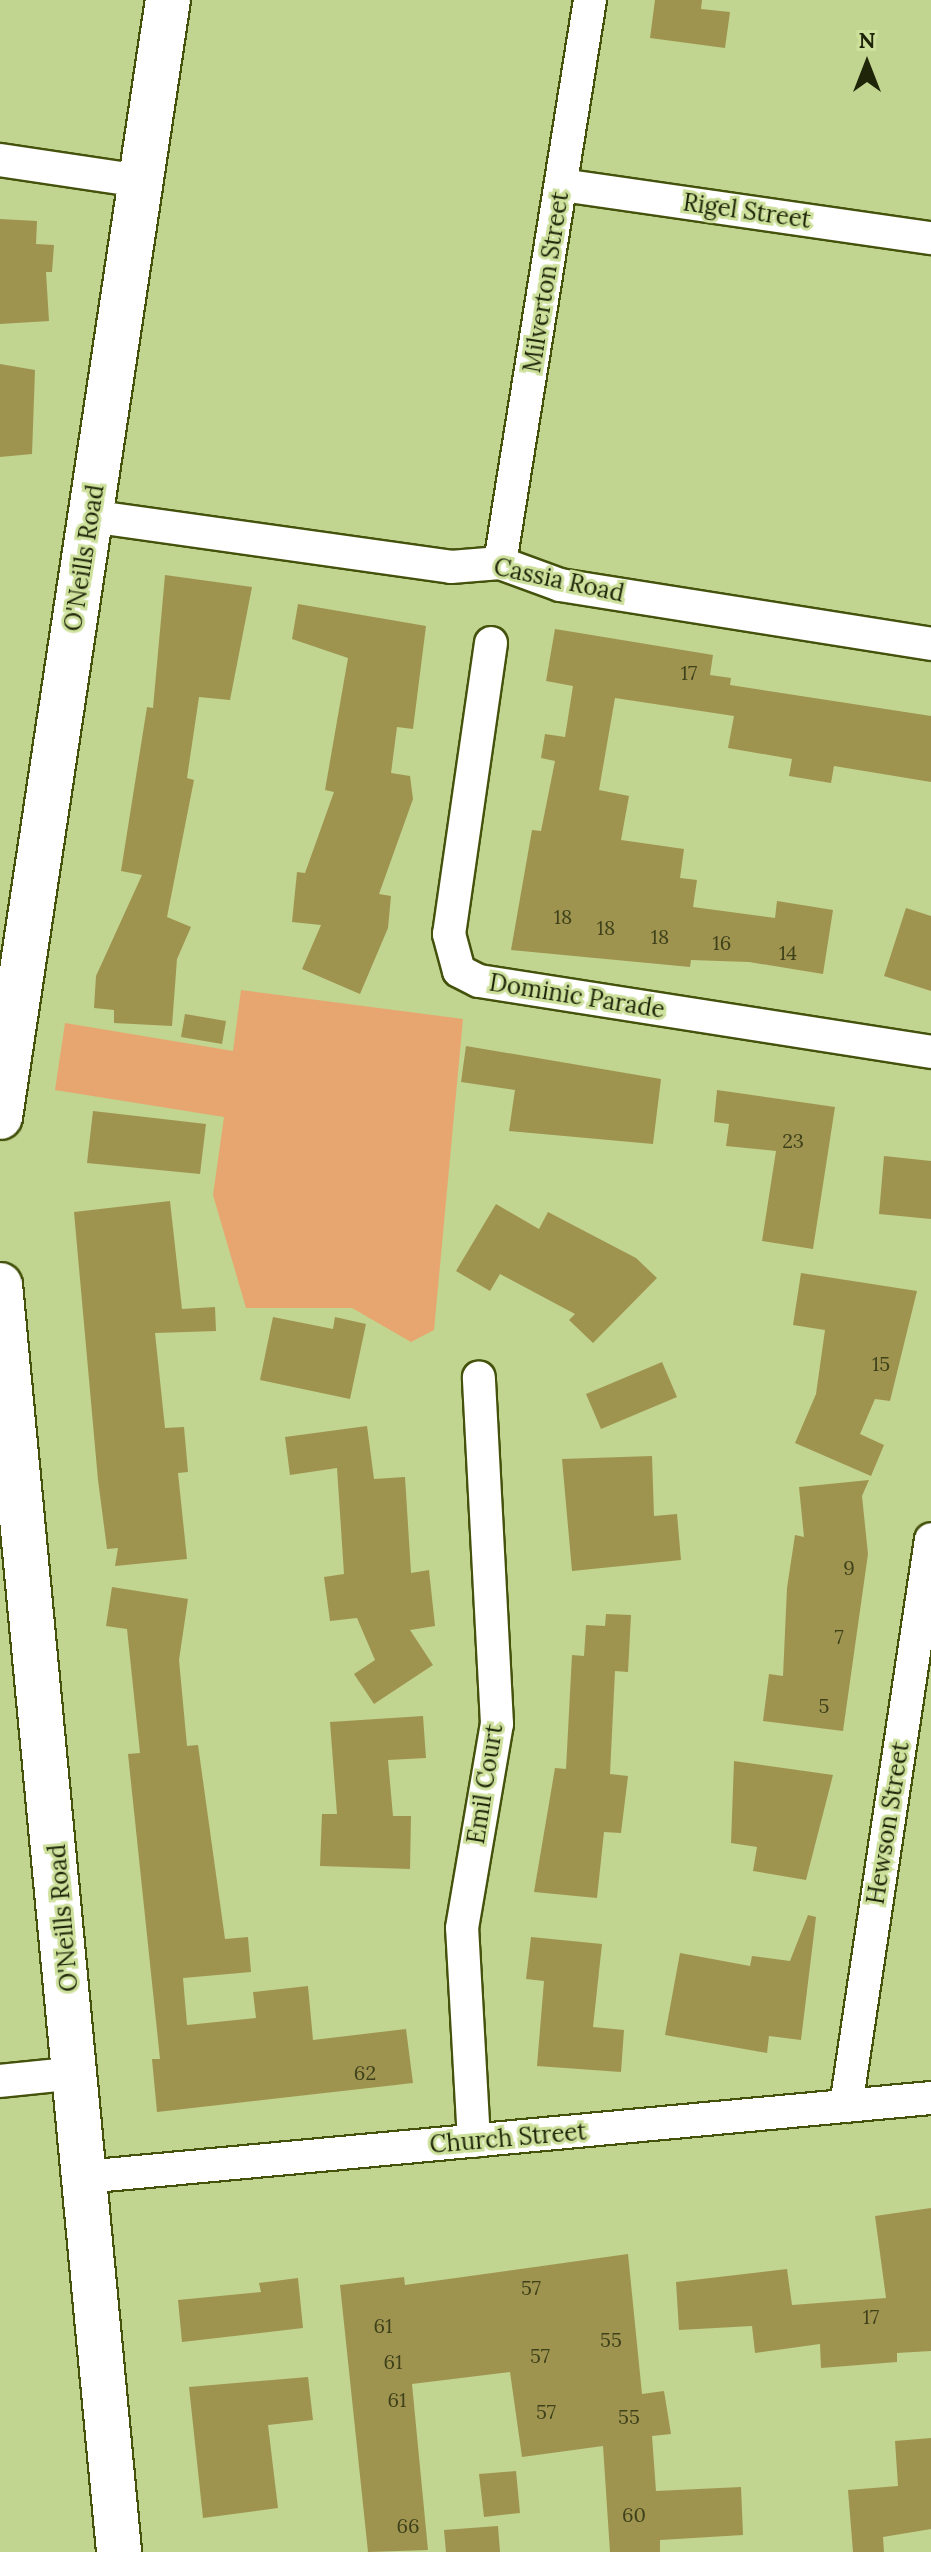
<!DOCTYPE html>
<html>
<head>
<meta charset="utf-8">
<style>
  body { margin:0 }
  #map { position:relative; width:931px; height:2552px; overflow:hidden; background:#c1d490; font-family:Lora,serif }
  div>[style] { position:absolute }
  .green>* { inset:0; background:#e7a670 }
  .building>* { inset:0; background:#9f944f }
  .roads { filter:drop-shadow(2px 0 #44520c) drop-shadow(-2px 0 #44520c) drop-shadow(0 2px #44520c) drop-shadow(0 -2px #44520c) }
  .street>* { height:32px; margin:-16px; padding:0 16px; transform-origin:16px; border-radius:16px; background:#fff }
  .secondary>* { height:44px; margin:-22px; padding:0 22px; transform-origin:22px; border-radius:22px; background:#fff }
  span { translate:-50% -50%; white-space:nowrap; text-align:center; line-height:1.15; -webkit-text-stroke:6px #cee19c; paint-order:stroke }
  .number-label { font-size:20px; color:#3e411a }
  .number-label span { -webkit-text-stroke-width:0 }
  .street-label { font-size:24px; color:#1e2509 }
  .north { position:absolute; left:827px; top:24px; width:80px; height:80px; -webkit-text-stroke:6px #cee19c; paint-order:stroke; rotate:0deg; font-size:22px; font-weight:700; line-height:32px; text-align:center; color:#1e2509 }
  .north::after { content:''; display:block; margin:auto; width:28px; height:36px; background:#1e2509; clip-path:polygon(50% 0,100% 100%,50% 72%,0 100%) }
</style>
</head>
<body>
<div id="map">
  <div class="green">
    <i style="clip-path:polygon(241px 990px,463px 1019px,434px 1330px,411px 1342px,352px 1308px,246px 1308px,213px 1195px,224px 1117px,55px 1090px,65px 1023px,233px 1051px)"></i>
  </div>
  <div class="building">
    <i style="clip-path:polygon(655px 0,702px 0,701px 9px,730px 12px,725px 48px,650px 38px)"></i>
    <i style="clip-path:polygon(0 219px,37px 221px,36px 244px,54px 245px,52px 272px,46px 272px,49px 321px,0 324px)"></i>
    <i style="clip-path:polygon(0 364px,35px 370px,32px 454px,0 457px)"></i>
    <i style="clip-path:polygon(165px 575px,252px 587px,230px 700px,199px 697px,187px 778px,194px 780px,167px 917px,191px 927px,177px 959px,172px 1026px,114px 1023px,114px 1010px,94px 1008px,96px 976px,142px 875px,121px 871px,147px 707px,153px 708px)"></i>
    <i style="clip-path:polygon(298px 604px,426px 626px,413px 729px,397px 727px,391px 773px,410px 776px,413px 799px,379px 894px,391px 896px,388px 928px,360px 994px,302px 969px,321px 925px,292px 922px,297px 872px,305px 873px,334px 792px,325px 790px,348px 658px,292px 639px)"></i>
    <i style="clip-path:polygon(555px 629px,713px 655px,710px 675px,731px 678px,730px 685px,931px 716px,931px 782px,834px 766px,831px 783px,789px 776px,792px 759px,728px 748px,734px 716px,615px 698px,599px 790px,629px 796px,621px 840px,684px 849px,680px 878px,697px 880px,693px 907px,775px 918px,777px 901px,833px 910px,823px 974px,749px 962px,691px 960px,690px 967px,511px 950px,532px 830px,541px 831px,555px 761px,541px 758px,545px 734px,565px 737px,573px 686px,546px 681px)"></i>
    <i style="clip-path:polygon(906px 908px,931px 916px,931px 991px,884px 976px)"></i>
    <i style="clip-path:polygon(185px 1014px,226px 1021px,222px 1044px,181px 1037px)"></i>
    <i style="clip-path:polygon(466px 1046px,661px 1079px,653px 1144px,509px 1131px,515px 1090px,461px 1082px)"></i>
    <i style="clip-path:polygon(717px 1090px,835px 1107px,813px 1249px,762px 1241px,776px 1151px,726px 1146px,729px 1124px,714px 1122px)"></i>
    <i style="clip-path:polygon(93px 1111px,206px 1124px,200px 1174px,87px 1163px)"></i>
    <i style="clip-path:polygon(884px 1156px,931px 1161px,931px 1219px,879px 1214px)"></i>
    <i style="clip-path:polygon(170px 1201px,182px 1309px,215px 1307px,216px 1331px,155px 1333px,165px 1428px,184px 1427px,188px 1472px,178px 1473px,187px 1559px,115px 1566px,118px 1548px,107px 1549px,98px 1480px,74px 1212px)"></i>
    <i style="clip-path:polygon(496px 1204px,539px 1229px,548px 1212px,636px 1258px,657px 1278px,593px 1343px,569px 1320px,575px 1314px,500px 1274px,490px 1291px,456px 1271px)"></i>
    <i style="clip-path:polygon(801px 1273px,917px 1291px,890px 1401px,875px 1399px,860px 1434px,884px 1445px,871px 1476px,795px 1443px,816px 1394px,825px 1330px,793px 1325px)"></i>
    <i style="clip-path:polygon(273px 1317px,333px 1329px,335px 1317px,366px 1324px,350px 1399px,260px 1380px)"></i>
    <i style="clip-path:polygon(662px 1362px,677px 1397px,601px 1429px,586px 1394px)"></i>
    <i style="clip-path:polygon(367px 1426px,374px 1479px,405px 1477px,411px 1573px,429px 1570px,435px 1626px,410px 1630px,433px 1665px,374px 1704px,354px 1674px,375px 1660px,357px 1618px,330px 1621px,324px 1577px,344px 1574px,337px 1468px,290px 1475px,285px 1437px)"></i>
    <i style="clip-path:polygon(652px 1456px,654px 1516px,677px 1514px,681px 1560px,572px 1571px,562px 1459px)"></i>
    <i style="clip-path:polygon(869px 1480px,862px 1496px,868px 1554px,843px 1731px,763px 1721px,769px 1674px,783px 1676px,787px 1588px,795px 1535px,804px 1537px,799px 1487px)"></i>
    <i style="clip-path:polygon(112px 1587px,188px 1599px,179px 1660px,187px 1746px,198px 1745px,225px 1939px,248px 1937px,251px 1972px,183px 1978px,187px 2025px,256px 2018px,253px 1992px,308px 1986px,313px 2040px,406px 2029px,413px 2083px,157px 2112px,152px 2059px,160px 2059px,128px 1754px,140px 1753px,127px 1629px,106px 1626px)"></i>
    <i style="clip-path:polygon(606px 1614px,631px 1615px,628px 1672px,615px 1671px,610px 1774px,628px 1776px,621px 1833px,604px 1832px,597px 1898px,534px 1892px,555px 1768px,566px 1769px,572px 1655px,584px 1656px,586px 1625px,605px 1626px)"></i>
    <i style="clip-path:polygon(423px 1716px,426px 1758px,388px 1760px,393px 1816px,411px 1816px,410px 1869px,320px 1866px,322px 1814px,337px 1814px,330px 1722px)"></i>
    <i style="clip-path:polygon(734px 1761px,833px 1775px,806px 1880px,753px 1871px,757px 1847px,731px 1843px)"></i>
    <i style="clip-path:polygon(808px 1915px,816px 1917px,801px 2040px,769px 2036px,767px 2053px,665px 2035px,680px 1953px,750px 1966px,752px 1956px,790px 1961px)"></i>
    <i style="clip-path:polygon(531px 1937px,602px 1944px,593px 2027px,624px 2030px,621px 2072px,537px 2066px,544px 1981px,526px 1979px)"></i>
    <i style="clip-path:polygon(931px 2208px,931px 2351px,897px 2353px,897px 2362px,821px 2368px,820px 2344px,755px 2353px,752px 2326px,679px 2330px,676px 2282px,787px 2269px,792px 2305px,886px 2298px,875px 2216px)"></i>
    <i style="clip-path:polygon(628px 2254px,642px 2394px,664px 2391px,671px 2434px,652px 2436px,656px 2491px,741px 2487px,743px 2535px,660px 2540px,660px 2552px,610px 2552px,603px 2446px,522px 2457px,510px 2372px,412px 2384px,428px 2550px,368px 2552px,340px 2285px,404px 2277px,405px 2285px)"></i>
    <i style="clip-path:polygon(298px 2278px,303px 2328px,182px 2342px,178px 2300px,261px 2292px,259px 2283px)"></i>
    <i style="clip-path:polygon(308px 2377px,313px 2420px,268px 2425px,278px 2508px,203px 2518px,189px 2387px)"></i>
    <i style="clip-path:polygon(931px 2438px,931px 2529px,883px 2537px,884px 2552px,853px 2552px,848px 2490px,898px 2486px,895px 2441px)"></i>
    <i style="clip-path:polygon(516px 2471px,520px 2513px,484px 2517px,479px 2474px)"></i>
    <i style="clip-path:polygon(498px 2526px,500px 2552px,446px 2552px,444px 2530px)"></i>
  </div>
  <div class="roads">
    <div class="street">
      <i style="left:0;top:160px;width:142px;rotate:8.5deg"></i>
      <i style="left:562px;top:185px;width:373px;rotate:8.2deg"></i>
      <i style="left:90px;top:516px;width:365px;rotate:8deg"></i>
      <i style="left:451px;top:567px;width:49px;rotate:-4.7deg"></i>
      <i style="left:500px;top:563px;width:64px;rotate:20.1deg"></i>
      <i style="left:560px;top:585px;width:376px;rotate:9deg"></i>
      <i style="left:500px;top:563px;width:570px;rotate:-80.92deg"></i>
      <i style="left:491px;top:643px;width:294px;rotate:98.2deg"></i>
      <i style="left:449px;top:934px;width:38px;rotate:75deg"></i>
      <i style="left:459px;top:971px;width:22px;rotate:27deg"></i>
      <i style="left:479px;top:981px;width:458px;rotate:8.9deg"></i>
      <i style="left:0;top:2081px;width:78px;rotate:-5.9deg"></i>
      <i style="left:846px;top:2106px;width:573px;rotate:-81.47deg"></i>
      <i style="left:474px;top:2141px;width:213px;rotate:-93.2deg"></i>
      <i style="left:462px;top:1928px;width:207px;rotate:-80.3deg"></i>
      <i style="left:497px;top:1724px;width:347px;rotate:-93deg"></i>
      <i style="left:84px;top:2177px;width:851px;rotate:-5.33deg"></i>
    </div>
    <div class="secondary">
      <i style="left:0;top:1117px;width:1130px;rotate:-81.45deg"></i>
      <i style="left:0;top:1285px;width:1273px;rotate:84.63deg"></i>
    </div>
  </div>
  <div class="number-label">
    <span style="left:689px;top:672px">17</span>
    <span style="left:563px;top:916px">18</span>
    <span style="left:606px;top:927px">18</span>
    <span style="left:660px;top:936px">18</span>
    <span style="left:722px;top:942px">16</span>
    <span style="left:788px;top:952px">14</span>
    <span style="left:793px;top:1140px">23</span>
    <span style="left:881px;top:1363px">15</span>
    <span style="left:849px;top:1567px">9</span>
    <span style="left:839px;top:1636px">7</span>
    <span style="left:824px;top:1705px">5</span>
    <span style="left:365px;top:2072px">62</span>
    <span style="left:531px;top:2287px">57</span>
    <span style="left:871px;top:2316px">17</span>
    <span style="left:383px;top:2325px">61</span>
    <span style="left:611px;top:2339px">55</span>
    <span style="left:540px;top:2355px">57</span>
    <span style="left:393px;top:2361px">61</span>
    <span style="left:397px;top:2399px">61</span>
    <span style="left:546px;top:2411px">57</span>
    <span style="left:629px;top:2416px">55</span>
    <span style="left:634px;top:2514px">60</span>
    <span style="left:408px;top:2525px">66</span>
  </div>
  <div class="street-label">
    <span style="left:747px;top:211px;rotate:8deg">Rigel Street</span>
    <span style="left:546px;top:282px;rotate:-81deg">Milverton Street</span>
    <span style="left:84px;top:558px;rotate:-81deg">O'Neills Road</span>
    <span style="left:559px;top:580px;rotate:12deg">Cassia Road</span>
    <span style="left:577px;top:996px;rotate:9deg">Dominic Parade</span>
    <span style="left:485px;top:1784px;rotate:-81deg">Emil Court</span>
    <span style="left:888px;top:1823px;rotate:-81deg">Hewson Street</span>
    <span style="left:63px;top:1918px;rotate:-95deg">O'Neills Road</span>
    <span style="left:508px;top:2138px;rotate:-5deg">Church Street</span>
  </div>
  <div class="north">N</div>
</div>
</body>
</html>
